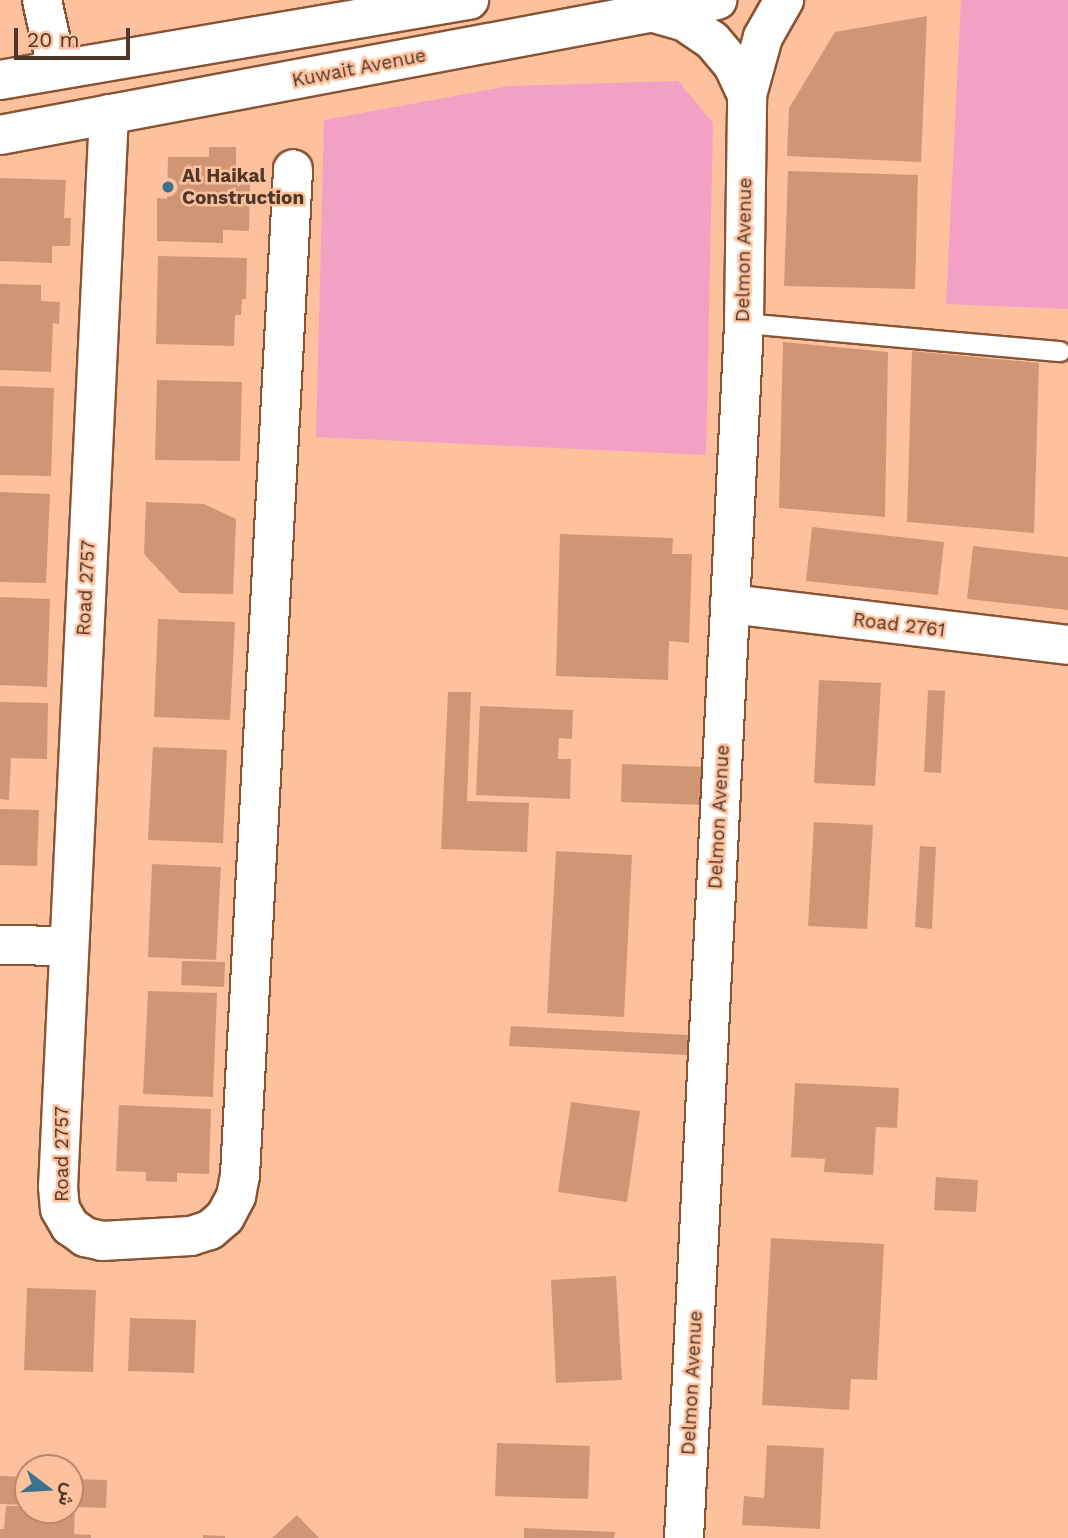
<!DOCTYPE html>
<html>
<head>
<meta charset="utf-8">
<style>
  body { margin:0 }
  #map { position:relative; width:1068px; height:1538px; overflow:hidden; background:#fec19e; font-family:"Work Sans",Vazirmatn,sans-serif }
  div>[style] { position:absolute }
  .green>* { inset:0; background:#f2a1c5 }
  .building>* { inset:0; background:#d09674 }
  .roads { filter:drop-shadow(2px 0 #885433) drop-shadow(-2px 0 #885433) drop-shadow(0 2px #885433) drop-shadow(0 -2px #885433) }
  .service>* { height:19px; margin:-9.5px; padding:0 9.5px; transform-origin:9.5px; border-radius:9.5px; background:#fff }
  .minor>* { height:38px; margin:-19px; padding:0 19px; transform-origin:19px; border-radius:19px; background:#fff }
  .secondary>* { height:38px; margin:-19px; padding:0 19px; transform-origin:19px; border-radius:19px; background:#fff }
  .dots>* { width:19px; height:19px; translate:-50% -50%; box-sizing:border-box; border:4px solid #fec19e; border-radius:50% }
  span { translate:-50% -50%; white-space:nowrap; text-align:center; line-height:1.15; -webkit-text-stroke:5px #fec19e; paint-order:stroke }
  .street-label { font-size:19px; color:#4e3628 }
  .poi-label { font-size:19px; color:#4e3628; font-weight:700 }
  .left { translate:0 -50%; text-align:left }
  .north { position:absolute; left:14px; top:1454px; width:70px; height:70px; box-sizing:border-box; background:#fec19e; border:2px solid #b8896f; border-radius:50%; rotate:107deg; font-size:19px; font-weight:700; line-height:28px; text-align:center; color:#4e3628 }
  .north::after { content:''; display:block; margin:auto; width:24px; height:32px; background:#3b728d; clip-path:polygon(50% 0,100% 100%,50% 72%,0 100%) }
  .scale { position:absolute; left:14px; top:28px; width:116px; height:32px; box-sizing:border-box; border:4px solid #4e3628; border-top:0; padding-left:9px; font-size:21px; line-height:24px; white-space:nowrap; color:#4e3628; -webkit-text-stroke:5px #fec19e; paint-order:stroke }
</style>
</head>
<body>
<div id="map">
  <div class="green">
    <i style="clip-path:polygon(961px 0,1068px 0,1068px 309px,946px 304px)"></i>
    <i style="clip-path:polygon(678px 81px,713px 123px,706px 455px,316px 437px,324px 120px,509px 86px)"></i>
  </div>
  <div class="building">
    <i style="clip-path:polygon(927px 16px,921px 162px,787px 156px,789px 108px,835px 32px)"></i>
    <i style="clip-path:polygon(209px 147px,236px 147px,236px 184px,250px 184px,249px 231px,223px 230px,223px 243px,157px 241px,157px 198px,167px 199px,168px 157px,209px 157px)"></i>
    <i style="clip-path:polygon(788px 171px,918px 175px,915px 289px,784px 286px)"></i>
    <i style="clip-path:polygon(0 178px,66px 180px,64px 218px,71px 218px,70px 246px,52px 246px,52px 263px,0 261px)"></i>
    <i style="clip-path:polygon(158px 256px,247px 258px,246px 299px,242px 299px,241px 315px,235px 315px,234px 346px,156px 344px)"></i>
    <i style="clip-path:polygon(0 284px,41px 285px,41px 301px,60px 302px,59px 324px,53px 323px,51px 372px,0 370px)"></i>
    <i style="clip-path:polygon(783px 342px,888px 352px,885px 517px,779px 508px)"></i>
    <i style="clip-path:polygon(912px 351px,1039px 363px,1034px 533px,907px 522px)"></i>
    <i style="clip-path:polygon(157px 380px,242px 382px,240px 461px,155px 460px)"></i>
    <i style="clip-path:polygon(0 386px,54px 388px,51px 476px,0 475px)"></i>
    <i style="clip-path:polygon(0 492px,50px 494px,46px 583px,0 582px)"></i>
    <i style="clip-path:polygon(146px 502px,204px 504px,236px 519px,233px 594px,180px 593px,144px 554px)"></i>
    <i style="clip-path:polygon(812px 527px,944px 542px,938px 595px,806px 581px)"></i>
    <i style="clip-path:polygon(560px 534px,673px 538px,672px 554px,692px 554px,689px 643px,669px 641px,668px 680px,556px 676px)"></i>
    <i style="clip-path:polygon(973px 546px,1068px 557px,1068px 610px,967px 599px)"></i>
    <i style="clip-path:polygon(0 597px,50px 599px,47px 687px,0 685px)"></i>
    <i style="clip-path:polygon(158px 619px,235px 622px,230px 720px,154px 717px)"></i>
    <i style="clip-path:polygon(819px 680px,881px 683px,875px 786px,814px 783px)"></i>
    <i style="clip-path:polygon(928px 690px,945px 691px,941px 773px,924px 772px)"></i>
    <i style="clip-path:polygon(448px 692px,471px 692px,467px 801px,529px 803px,527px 852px,441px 849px)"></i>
    <i style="clip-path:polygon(0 702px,48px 703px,47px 759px,11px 758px,9px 800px,0 799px)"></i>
    <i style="clip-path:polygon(480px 706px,573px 710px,572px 739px,559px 738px,558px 759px,571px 759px,570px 799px,476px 795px)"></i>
    <i style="clip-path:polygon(153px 747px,227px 750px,223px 843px,148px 840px)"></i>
    <i style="clip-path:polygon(622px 764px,704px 767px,702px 805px,621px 802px)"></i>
    <i style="clip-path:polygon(0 809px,39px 810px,37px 866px,0 865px)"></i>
    <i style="clip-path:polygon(814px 822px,873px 825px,867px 929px,808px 926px)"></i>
    <i style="clip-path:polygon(920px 846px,936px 847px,932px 929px,915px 927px)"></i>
    <i style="clip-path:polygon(556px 851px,632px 855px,624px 1017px,547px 1013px)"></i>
    <i style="clip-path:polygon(152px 864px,221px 867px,216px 960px,148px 957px)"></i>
    <i style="clip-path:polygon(182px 961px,225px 962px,224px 987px,181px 985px)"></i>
    <i style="clip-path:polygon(148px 991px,217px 993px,213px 1097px,143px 1094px)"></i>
    <i style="clip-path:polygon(511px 1026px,688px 1035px,687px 1055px,509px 1046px)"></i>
    <i style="clip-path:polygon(795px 1083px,899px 1088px,897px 1128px,876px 1127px,873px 1175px,824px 1172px,825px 1159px,791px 1157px)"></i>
    <i style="clip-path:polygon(571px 1102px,640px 1111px,627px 1202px,558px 1192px)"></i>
    <i style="clip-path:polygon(119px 1105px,211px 1109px,209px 1174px,177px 1173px,177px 1182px,146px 1181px,146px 1172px,116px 1171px)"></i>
    <i style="clip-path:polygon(936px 1177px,978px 1180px,976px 1212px,934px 1210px)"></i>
    <i style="clip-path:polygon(771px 1238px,884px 1244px,877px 1380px,851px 1379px,849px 1410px,762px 1405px)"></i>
    <i style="clip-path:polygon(616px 1276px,622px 1380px,556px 1383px,551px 1280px)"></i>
    <i style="clip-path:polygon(27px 1288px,96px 1290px,93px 1372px,24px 1370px)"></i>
    <i style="clip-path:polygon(130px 1318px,196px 1320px,194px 1373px,128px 1371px)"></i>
    <i style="clip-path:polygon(497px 1443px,590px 1446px,588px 1499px,495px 1496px)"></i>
    <i style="clip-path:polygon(767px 1445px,824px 1448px,820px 1529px,742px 1525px,744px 1496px,764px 1498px)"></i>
    <i style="clip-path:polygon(0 1476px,28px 1477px,28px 1505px,0 1504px)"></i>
    <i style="clip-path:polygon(70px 1479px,107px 1480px,106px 1508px,75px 1507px,74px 1534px,91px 1535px,91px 1538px,0 1538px,0 1529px,4px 1529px,6px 1506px,28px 1506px,28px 1510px,70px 1510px)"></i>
    <i style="clip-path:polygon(297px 1515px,319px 1538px,272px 1538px)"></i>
    <i style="clip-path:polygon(524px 1528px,615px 1532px,614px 1538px,524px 1538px)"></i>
    <i style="clip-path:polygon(203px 1535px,225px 1536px,225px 1538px,203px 1538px)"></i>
  </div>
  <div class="roads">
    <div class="service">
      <i style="left:744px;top:323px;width:317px;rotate:5.1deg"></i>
    </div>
    <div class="minor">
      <i style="left:42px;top:0;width:71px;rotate:77.7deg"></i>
      <i style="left:654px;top:13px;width:32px;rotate:16deg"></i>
      <i style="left:685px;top:22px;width:32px;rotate:34deg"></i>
      <i style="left:712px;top:40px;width:33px;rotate:50deg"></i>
      <i style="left:733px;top:65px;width:33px;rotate:65deg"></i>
      <i style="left:109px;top:114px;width:1074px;rotate:92.72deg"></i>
      <i style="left:58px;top:1187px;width:22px;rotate:85deg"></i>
      <i style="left:60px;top:1209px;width:20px;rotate:60deg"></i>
      <i style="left:70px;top:1226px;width:19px;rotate:36deg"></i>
      <i style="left:85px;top:1237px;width:17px;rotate:13deg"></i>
      <i style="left:102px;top:1241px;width:89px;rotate:-3.2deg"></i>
      <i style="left:191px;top:1236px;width:20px;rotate:-18deg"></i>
      <i style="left:210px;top:1230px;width:20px;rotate:-41deg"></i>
      <i style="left:225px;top:1217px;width:24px;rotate:-62deg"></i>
      <i style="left:236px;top:1196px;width:21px;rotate:-79deg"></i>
      <i style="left:240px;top:1175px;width:1007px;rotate:-86.98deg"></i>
      <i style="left:730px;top:604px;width:340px;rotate:6.9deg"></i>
      <i style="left:0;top:945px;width:69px;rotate:0.8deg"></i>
      <i style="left:684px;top:1538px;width:1216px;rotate:-87.17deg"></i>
      <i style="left:744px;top:323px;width:228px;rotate:-89.2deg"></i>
      <i style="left:747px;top:95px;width:60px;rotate:-74.6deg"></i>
      <i style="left:763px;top:37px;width:43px;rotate:-60.4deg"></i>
    </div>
    <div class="secondary">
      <i style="left:0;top:80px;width:476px;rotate:-9.7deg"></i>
      <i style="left:0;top:135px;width:730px;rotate:-10.66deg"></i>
    </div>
  </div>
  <div class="dots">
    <i style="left:168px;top:187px;background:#3b728d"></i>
  </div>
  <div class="street-label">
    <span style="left:359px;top:68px;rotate:-11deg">Kuwait Avenue</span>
    <span style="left:744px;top:250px;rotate:-89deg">Delmon Avenue</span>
    <span style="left:86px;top:588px;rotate:-87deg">Road 2757</span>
    <span style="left:899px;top:625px;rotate:7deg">Road 2761</span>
    <span style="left:719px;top:817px;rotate:-87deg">Delmon Avenue</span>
    <span style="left:62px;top:1154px;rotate:-90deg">Road 2757</span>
    <span style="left:692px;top:1383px;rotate:-87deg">Delmon Avenue</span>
  </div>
  <div class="poi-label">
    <span class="left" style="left:182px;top:187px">Al Haikal<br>Construction</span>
  </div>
  <div class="north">ش</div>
  <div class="scale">20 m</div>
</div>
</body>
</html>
